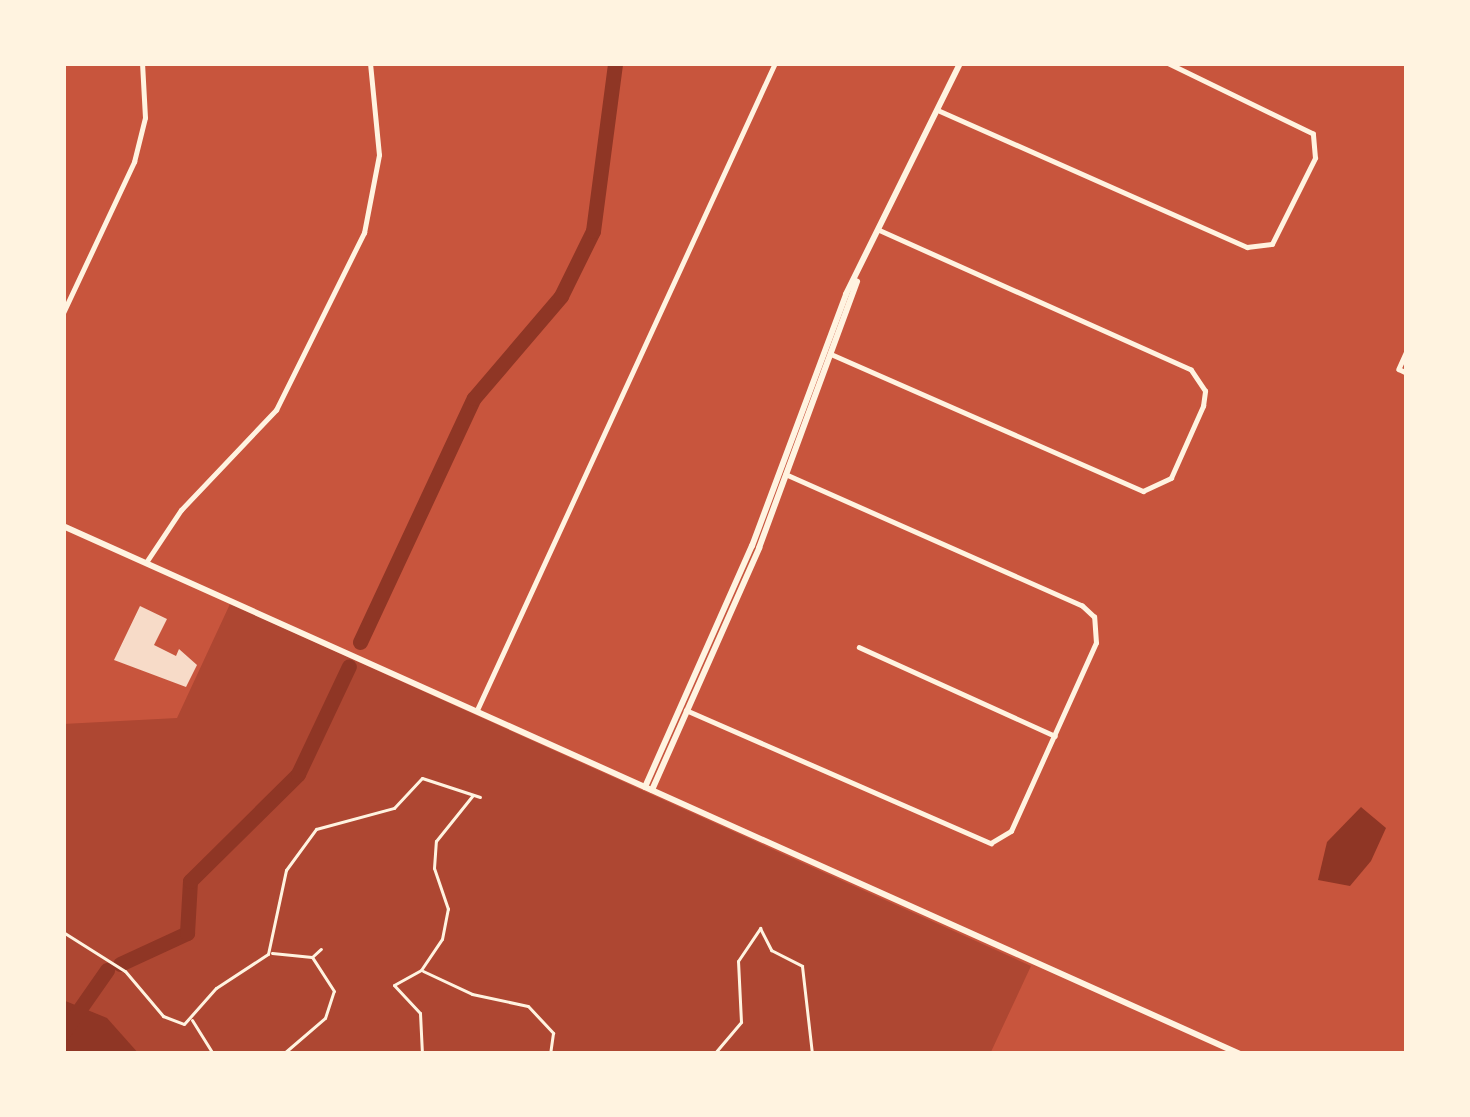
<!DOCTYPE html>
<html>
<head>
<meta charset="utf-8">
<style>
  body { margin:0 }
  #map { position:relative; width:1470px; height:1117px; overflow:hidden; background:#c8553d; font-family:"Fira Sans Condensed",sans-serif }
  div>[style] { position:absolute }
  .green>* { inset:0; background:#ae4732 }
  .water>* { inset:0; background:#8f3625 }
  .river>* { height:15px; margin:-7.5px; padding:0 7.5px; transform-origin:7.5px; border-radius:7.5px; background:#8f3625 }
  .building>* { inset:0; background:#f7dbc8 }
  .path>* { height:3px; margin:-1.5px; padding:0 1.5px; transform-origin:1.5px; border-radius:1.5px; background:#fff3e0 }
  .minor>* { height:4.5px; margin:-2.25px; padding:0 2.25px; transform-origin:2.25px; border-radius:2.25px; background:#fff3e0 }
  .tertiary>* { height:6px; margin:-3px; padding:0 3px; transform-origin:3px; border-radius:3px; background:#fff3e0 }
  span { translate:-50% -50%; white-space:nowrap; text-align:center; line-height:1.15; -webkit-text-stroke:12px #fff3e0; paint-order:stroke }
  .frame { position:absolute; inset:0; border:66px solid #fff3e0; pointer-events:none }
</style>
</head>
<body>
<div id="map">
  <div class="green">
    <i style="clip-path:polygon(230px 604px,1031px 966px,990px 1054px,63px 1054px,63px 724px,177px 718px)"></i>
  </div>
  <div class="water">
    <i style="clip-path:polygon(1361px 807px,1386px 828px,1371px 861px,1350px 886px,1318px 880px,1327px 842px)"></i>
    <i style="clip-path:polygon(63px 1000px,107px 1018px,139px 1054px,63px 1054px)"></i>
  </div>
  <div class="river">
    <i style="left:360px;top:642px;width:269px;rotate:-65deg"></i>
    <i style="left:474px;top:398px;width:134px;rotate:-49.5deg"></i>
    <i style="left:561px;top:296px;width:72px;rotate:-63.8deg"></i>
    <i style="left:593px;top:231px;width:169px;rotate:-82.5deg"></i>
    <i style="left:120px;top:964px;width:74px;rotate:-24.8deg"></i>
    <i style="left:187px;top:933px;width:52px;rotate:-86.7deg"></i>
    <i style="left:190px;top:881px;width:152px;rotate:-44.7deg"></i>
    <i style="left:298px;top:774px;width:119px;rotate:-64.7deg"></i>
    <i style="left:63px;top:1033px;width:77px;rotate:-55.1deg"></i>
  </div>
  <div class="building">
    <i style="clip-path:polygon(140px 606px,167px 619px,154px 645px,176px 656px,179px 649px,197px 665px,186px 687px,114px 660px)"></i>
  </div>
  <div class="path">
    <i style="left:63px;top:932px;width:73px;rotate:32.2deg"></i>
    <i style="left:125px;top:971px;width:59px;rotate:49.8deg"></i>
    <i style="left:163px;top:1016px;width:22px;rotate:21deg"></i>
    <i style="left:184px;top:1024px;width:48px;rotate:-48.4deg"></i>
    <i style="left:216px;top:988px;width:62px;rotate:-33.2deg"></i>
    <i style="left:268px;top:954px;width:86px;rotate:-77.9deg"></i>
    <i style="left:286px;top:870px;width:51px;rotate:-53.8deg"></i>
    <i style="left:316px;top:829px;width:81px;rotate:-15.1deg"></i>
    <i style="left:394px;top:808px;width:41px;rotate:-47deg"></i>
    <i style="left:422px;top:778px;width:61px;rotate:18.1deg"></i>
    <i style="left:272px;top:953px;width:40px;rotate:5.7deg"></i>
    <i style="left:312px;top:957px;width:12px;rotate:-42deg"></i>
    <i style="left:423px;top:971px;width:54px;rotate:25.1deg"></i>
    <i style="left:472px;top:994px;width:57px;rotate:12.1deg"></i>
    <i style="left:528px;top:1006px;width:37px;rotate:47deg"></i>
    <i style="left:553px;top:1033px;width:21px;rotate:98deg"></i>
    <i style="left:192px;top:1020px;width:40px;rotate:58deg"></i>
    <i style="left:283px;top:1054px;width:55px;rotate:-40.6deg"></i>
    <i style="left:325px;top:1018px;width:28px;rotate:-72deg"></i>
    <i style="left:334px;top:991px;width:40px;rotate:-122.9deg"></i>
    <i style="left:422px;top:1054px;width:41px;rotate:-92.8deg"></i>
    <i style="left:420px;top:1013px;width:38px;rotate:-133deg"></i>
    <i style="left:394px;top:985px;width:31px;rotate:-29deg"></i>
    <i style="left:421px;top:970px;width:37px;rotate:-56deg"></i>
    <i style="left:442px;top:939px;width:31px;rotate:-79deg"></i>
    <i style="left:448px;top:909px;width:43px;rotate:-108.9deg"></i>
    <i style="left:434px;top:868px;width:27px;rotate:-86deg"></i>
    <i style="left:436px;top:841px;width:59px;rotate:-51.2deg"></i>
    <i style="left:714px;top:1054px;width:42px;rotate:-49.8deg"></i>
    <i style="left:741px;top:1022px;width:61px;rotate:-92.8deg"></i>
    <i style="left:738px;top:961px;width:40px;rotate:-56deg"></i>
    <i style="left:760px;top:928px;width:25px;rotate:63deg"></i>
    <i style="left:771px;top:950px;width:35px;rotate:27deg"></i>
    <i style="left:802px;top:966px;width:89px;rotate:83.5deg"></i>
  </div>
  <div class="minor">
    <i style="left:940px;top:111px;width:336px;rotate:23.9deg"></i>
    <i style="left:1247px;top:247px;width:25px;rotate:-7deg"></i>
    <i style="left:1272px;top:244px;width:96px;rotate:-63.4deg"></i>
    <i style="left:1315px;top:158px;width:24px;rotate:-95deg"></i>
    <i style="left:1313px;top:134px;width:162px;rotate:-154.1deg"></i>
    <i style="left:63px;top:313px;width:167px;rotate:-64.8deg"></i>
    <i style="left:134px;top:162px;width:45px;rotate:-76deg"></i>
    <i style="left:145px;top:118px;width:55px;rotate:-93.1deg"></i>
    <i style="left:1407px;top:351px;width:20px;rotate:114deg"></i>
    <i style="left:1399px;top:369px;width:9px;rotate:27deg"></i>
    <i style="left:831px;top:354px;width:341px;rotate:23.7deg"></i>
    <i style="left:1143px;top:491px;width:31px;rotate:-25deg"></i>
    <i style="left:1171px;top:478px;width:79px;rotate:-66deg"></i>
    <i style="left:1203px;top:406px;width:15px;rotate:-82deg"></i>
    <i style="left:1205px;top:391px;width:25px;rotate:-124deg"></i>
    <i style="left:1191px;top:370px;width:341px;rotate:-155.9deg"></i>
    <i style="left:147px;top:561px;width:61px;rotate:-56.3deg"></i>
    <i style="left:181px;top:510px;width:138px;rotate:-46.5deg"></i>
    <i style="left:276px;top:410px;width:198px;rotate:-63.6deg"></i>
    <i style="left:364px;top:233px;width:79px;rotate:-79.1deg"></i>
    <i style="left:379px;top:155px;width:92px;rotate:-95.6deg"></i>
    <i style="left:859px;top:647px;width:215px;rotate:24.4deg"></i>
    <i style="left:477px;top:710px;width:712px;rotate:-65.27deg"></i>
    <i style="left:686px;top:710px;width:333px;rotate:23.6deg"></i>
    <i style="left:991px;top:843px;width:23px;rotate:-31deg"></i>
    <i style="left:1011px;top:831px;width:206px;rotate:-65.7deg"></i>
    <i style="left:1096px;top:643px;width:26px;rotate:-94deg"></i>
    <i style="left:1094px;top:617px;width:16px;rotate:-137deg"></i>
    <i style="left:1082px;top:606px;width:324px;rotate:-156.1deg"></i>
  </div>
  <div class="tertiary">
    <i style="left:63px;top:526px;width:1290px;rotate:24.16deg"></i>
    <i style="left:645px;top:787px;width:264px;rotate:-66.1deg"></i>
    <i style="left:752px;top:546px;width:269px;rotate:-69.5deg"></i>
    <i style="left:846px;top:294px;width:258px;rotate:-63.7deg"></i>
    <i style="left:652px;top:790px;width:265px;rotate:-66.1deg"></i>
    <i style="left:759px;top:548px;width:284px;rotate:-69.8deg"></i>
  </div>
  <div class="frame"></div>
</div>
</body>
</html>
